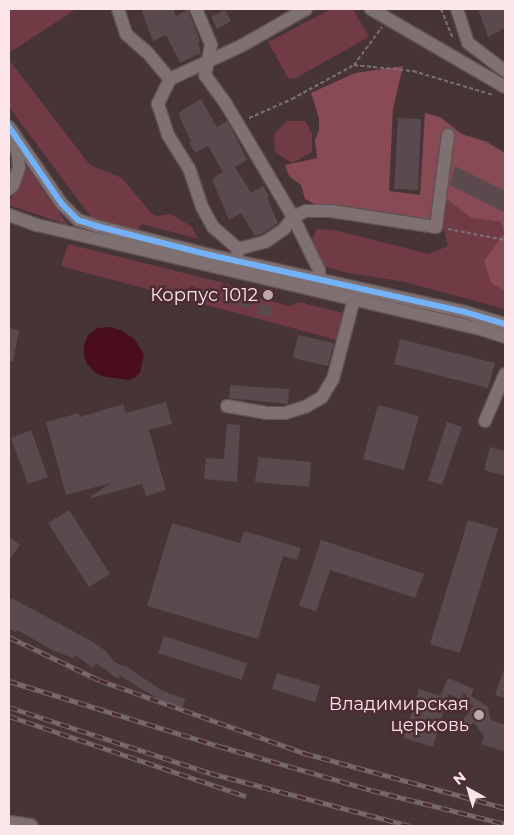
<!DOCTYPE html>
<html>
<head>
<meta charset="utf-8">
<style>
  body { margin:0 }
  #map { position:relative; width:514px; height:835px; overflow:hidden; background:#463437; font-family:Montserrat,sans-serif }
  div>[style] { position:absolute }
  .green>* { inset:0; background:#713b45 }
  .forest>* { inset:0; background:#884a54 }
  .water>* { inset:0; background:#490d1e }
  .building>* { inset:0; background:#5a4a4d }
  .path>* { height:2px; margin-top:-1px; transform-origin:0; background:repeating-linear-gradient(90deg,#7c7071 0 4px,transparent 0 6.5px) }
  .roads { filter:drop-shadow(1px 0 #615254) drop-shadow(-1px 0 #615254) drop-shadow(0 1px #615254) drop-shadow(0 -1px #615254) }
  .minor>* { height:12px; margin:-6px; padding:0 6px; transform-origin:6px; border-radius:6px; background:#7f7072 }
  .major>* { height:15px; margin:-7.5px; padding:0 7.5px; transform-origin:7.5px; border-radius:7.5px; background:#806e71 }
  .rail>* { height:5px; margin-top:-2.5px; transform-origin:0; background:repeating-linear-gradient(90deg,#4d2d32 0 9px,#796a6d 0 18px); box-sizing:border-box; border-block:1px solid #796a6d }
  .cycleway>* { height:6px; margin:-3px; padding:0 3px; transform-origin:3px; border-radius:3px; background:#73b2f8 }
  .dots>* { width:14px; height:14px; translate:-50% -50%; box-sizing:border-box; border:2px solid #4d2d32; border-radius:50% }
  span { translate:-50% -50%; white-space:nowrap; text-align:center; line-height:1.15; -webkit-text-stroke:5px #4d2d32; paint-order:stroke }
  .poi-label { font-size:18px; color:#fbe5e8 }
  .right { translate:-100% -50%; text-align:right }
  .frame { position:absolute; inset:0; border:10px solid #fbe5e8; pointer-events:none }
  .north { position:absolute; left:444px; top:765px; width:50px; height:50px; -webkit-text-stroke:4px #4d2d32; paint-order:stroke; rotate:321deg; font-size:14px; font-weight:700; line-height:20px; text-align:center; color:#fbe5e8 }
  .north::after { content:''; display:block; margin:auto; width:18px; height:22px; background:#fbe5e8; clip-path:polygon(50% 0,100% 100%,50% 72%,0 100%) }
</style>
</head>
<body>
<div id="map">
  <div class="green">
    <i style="clip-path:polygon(9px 9px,76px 9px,9px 53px)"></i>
    <i style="clip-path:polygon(331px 9px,353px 9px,369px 37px,294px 79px,288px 78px,268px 42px)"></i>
    <i style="clip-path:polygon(9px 60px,90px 165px,122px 178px,152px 214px,156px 216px,171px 214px,192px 227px,198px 239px,142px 224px,134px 233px,93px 220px,9px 107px)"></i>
    <i style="clip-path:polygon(287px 121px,305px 121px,312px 133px,312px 152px,292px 163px,275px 152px,274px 134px)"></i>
    <i style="clip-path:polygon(27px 166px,44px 192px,68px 225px,9px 205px,9px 201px,21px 182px)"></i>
    <i style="clip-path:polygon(448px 200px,471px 218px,501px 222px,505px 233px,491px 283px,505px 291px,505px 309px,405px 282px,343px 272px,323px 266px,311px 241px,317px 229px,334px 230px,429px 254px,448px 246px,441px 219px)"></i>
    <i style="clip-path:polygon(68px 244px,228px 284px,239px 292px,289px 306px,299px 302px,347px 314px,341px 341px,61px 266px)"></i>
  </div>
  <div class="forest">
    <i style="clip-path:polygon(403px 66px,393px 109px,389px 191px,420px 195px,425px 113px,440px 117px,462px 134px,487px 142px,505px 153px,505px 291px,491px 283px,484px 261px,504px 233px,501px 222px,471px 218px,448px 200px,436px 218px,432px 231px,392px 227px,318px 206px,305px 199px,301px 185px,289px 176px,285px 165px,317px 158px,315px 140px,319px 131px,319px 118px,311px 93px,355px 73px)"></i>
  </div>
  <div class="water">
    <i style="clip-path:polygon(110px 327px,123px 331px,135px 340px,144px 354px,140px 373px,136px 377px,128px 380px,106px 377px,97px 374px,88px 365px,84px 357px,84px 345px,88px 335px,98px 328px)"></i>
  </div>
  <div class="building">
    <i style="clip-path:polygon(141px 9px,173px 9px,176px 16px,188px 10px,200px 41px,198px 42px,201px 53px,180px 63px,166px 35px,153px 41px)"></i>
    <i style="clip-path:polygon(478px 9px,505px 9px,505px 28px,488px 37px)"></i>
    <i style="clip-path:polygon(225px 10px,231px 21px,217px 29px,211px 17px)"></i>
    <i style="clip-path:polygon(201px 99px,217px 127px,227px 121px,238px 141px,247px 160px,235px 167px,251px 193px,263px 186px,269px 196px,267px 197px,278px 223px,262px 234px,255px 236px,241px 213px,229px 220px,212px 179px,223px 172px,208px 146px,195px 153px,189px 143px,191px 142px,178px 113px)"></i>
    <i style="clip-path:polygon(398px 118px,421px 119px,418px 190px,394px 189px)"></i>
    <i style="clip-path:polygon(455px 166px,505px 191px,505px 213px,450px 185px)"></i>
    <i style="clip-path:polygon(231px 292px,253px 298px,250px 308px,228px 303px)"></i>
    <i style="clip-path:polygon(259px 304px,272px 307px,269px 317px,257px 314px)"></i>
    <i style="clip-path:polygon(9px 328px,19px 330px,13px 362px,9px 361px)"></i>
    <i style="clip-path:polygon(298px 335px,334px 343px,328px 366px,293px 358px)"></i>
    <i style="clip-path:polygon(400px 339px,495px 363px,488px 388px,394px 364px)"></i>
    <i style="clip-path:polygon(230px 385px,289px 389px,288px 404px,229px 398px)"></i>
    <i style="clip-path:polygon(166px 402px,172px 424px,149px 430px,166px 490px,146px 496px,142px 484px,92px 498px,91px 496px,111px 483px,66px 495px,46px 422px,79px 413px,80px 417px,123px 404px,126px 413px)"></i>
    <i style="clip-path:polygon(378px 405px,419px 416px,404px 470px,363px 459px)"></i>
    <i style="clip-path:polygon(447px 422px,462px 427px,442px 485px,428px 480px)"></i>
    <i style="clip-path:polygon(227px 424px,240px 425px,237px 482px,204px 479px,206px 458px,224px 459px)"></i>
    <i style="clip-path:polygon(31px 430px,48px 477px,28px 484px,11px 438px)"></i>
    <i style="clip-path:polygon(490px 447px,505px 451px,505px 476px,484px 470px)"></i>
    <i style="clip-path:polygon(258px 457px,311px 462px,309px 487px,255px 482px)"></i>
    <i style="clip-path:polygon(69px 510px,110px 574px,89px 587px,48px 523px)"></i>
    <i style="clip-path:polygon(468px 520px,498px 529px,460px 653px,430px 644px)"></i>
    <i style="clip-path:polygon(172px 523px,240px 543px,244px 531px,301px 548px,297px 560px,283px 556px,258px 639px,147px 606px)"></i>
    <i style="clip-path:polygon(9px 537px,20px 545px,9px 560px)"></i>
    <i style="clip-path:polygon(321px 540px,424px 574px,415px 598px,330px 570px,316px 611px,299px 606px)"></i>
    <i style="clip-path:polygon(12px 598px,93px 642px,106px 651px,114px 662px,127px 667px,161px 690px,185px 699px,183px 707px,165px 703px,120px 676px,118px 679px,96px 663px,93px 668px,75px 655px,73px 658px,54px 651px,17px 630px,15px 632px,9px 628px,9px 603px)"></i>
    <i style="clip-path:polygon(164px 636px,247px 663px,242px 680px,158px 653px)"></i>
    <i style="clip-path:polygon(504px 669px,505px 669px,505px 698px,495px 695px)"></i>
    <i style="clip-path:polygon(277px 673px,320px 686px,315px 702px,272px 689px)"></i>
    <i style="clip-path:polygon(448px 678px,474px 689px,471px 696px,488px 707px,491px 720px,505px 725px,505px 752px,481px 744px,484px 736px,474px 723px,467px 728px,461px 720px,468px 714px,466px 711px,474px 706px,449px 694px,433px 747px,404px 738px,419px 689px,440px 696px)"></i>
  </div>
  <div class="path">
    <i style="left:441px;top:9px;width:32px;rotate:68deg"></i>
    <i style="left:354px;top:65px;width:59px;rotate:5.8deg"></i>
    <i style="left:413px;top:71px;width:84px;rotate:16.7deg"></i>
    <i style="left:249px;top:118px;width:47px;rotate:-23.8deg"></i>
    <i style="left:292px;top:99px;width:71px;rotate:-28.7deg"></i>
    <i style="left:354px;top:65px;width:47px;rotate:-53.6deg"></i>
    <i style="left:448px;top:229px;width:58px;rotate:10.9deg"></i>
  </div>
  <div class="roads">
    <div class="minor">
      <i style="left:118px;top:9px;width:26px;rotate:72deg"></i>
      <i style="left:126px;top:34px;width:28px;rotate:41deg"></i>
      <i style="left:147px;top:52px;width:35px;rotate:50deg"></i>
      <i style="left:170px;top:79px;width:28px;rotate:116deg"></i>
      <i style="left:158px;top:104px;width:33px;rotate:72deg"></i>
      <i style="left:168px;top:135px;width:39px;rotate:58deg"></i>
      <i style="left:189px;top:168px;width:41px;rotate:71.6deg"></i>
      <i style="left:202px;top:207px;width:23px;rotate:61deg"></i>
      <i style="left:213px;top:227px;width:33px;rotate:41deg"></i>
      <i style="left:238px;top:249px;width:18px;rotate:99deg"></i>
      <i style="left:196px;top:9px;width:39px;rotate:67deg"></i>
      <i style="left:211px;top:45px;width:31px;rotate:101deg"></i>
      <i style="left:205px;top:75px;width:36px;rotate:54deg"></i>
      <i style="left:226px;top:104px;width:131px;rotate:59.3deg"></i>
      <i style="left:293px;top:217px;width:59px;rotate:63.9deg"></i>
      <i style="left:319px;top:270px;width:15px;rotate:86deg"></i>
      <i style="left:371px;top:9px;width:155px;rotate:30.2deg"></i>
      <i style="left:457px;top:9px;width:36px;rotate:72deg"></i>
      <i style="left:468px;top:43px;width:46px;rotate:37.1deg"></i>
      <i style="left:170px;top:79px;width:78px;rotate:-24.9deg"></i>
      <i style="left:241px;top:46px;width:75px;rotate:-29.6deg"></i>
      <i style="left:9px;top:127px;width:93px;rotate:55.5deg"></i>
      <i style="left:62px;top:204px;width:23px;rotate:45deg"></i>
      <i style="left:78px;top:220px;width:19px;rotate:18deg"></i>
      <i style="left:96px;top:226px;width:118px;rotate:14.3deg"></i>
      <i style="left:210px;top:255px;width:261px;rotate:12.6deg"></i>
      <i style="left:465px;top:312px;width:42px;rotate:16.7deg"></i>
      <i style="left:9px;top:189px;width:6px;rotate:-45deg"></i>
      <i style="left:13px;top:185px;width:18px;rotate:-71deg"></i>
      <i style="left:19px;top:168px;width:12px;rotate:-95deg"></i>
      <i style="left:18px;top:156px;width:16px;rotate:-104deg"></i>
      <i style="left:9px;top:215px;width:30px;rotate:20deg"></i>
      <i style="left:37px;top:225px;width:456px;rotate:13.2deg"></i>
      <i style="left:481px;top:329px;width:25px;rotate:18deg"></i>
      <i style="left:238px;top:249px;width:28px;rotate:-15deg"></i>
      <i style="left:265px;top:242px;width:23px;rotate:-34deg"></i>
      <i style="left:284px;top:229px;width:15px;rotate:-53deg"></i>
      <i style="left:293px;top:217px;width:14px;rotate:-25deg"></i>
      <i style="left:306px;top:211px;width:25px"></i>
      <i style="left:331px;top:211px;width:106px;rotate:8.7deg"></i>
      <i style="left:436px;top:227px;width:93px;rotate:-82.6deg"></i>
      <i style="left:227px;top:406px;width:40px;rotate:10deg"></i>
      <i style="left:266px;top:413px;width:19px"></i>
      <i style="left:285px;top:413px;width:21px;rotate:-17deg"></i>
      <i style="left:305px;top:407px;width:20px;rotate:-30deg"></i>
      <i style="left:322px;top:397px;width:21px;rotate:-59deg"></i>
      <i style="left:333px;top:379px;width:83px;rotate:-75.3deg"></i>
      <i style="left:485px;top:421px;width:51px;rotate:-66.9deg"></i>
    </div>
    <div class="major">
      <i style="left:9px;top:823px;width:21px;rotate:8deg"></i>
    </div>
  </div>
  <div class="rail">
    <i style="left:9px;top:637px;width:100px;rotate:25.5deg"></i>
    <i style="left:99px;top:680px;width:218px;rotate:19.6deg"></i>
    <i style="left:304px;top:753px;width:208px;rotate:15.3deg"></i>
    <i style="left:9px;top:681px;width:220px;rotate:17.2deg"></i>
    <i style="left:219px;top:746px;width:158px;rotate:16.1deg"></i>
    <i style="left:371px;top:790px;width:138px;rotate:14.2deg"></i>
    <i style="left:9px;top:707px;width:212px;rotate:18.2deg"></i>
    <i style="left:210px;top:773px;width:207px;rotate:14.8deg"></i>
    <i style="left:9px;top:716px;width:250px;rotate:18.7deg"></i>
  </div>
  <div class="cycleway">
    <i style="left:9px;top:127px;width:93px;rotate:55.5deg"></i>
    <i style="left:62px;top:204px;width:23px;rotate:45deg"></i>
    <i style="left:78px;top:220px;width:19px;rotate:18deg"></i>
    <i style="left:96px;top:226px;width:118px;rotate:14.3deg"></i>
    <i style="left:210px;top:255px;width:261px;rotate:12.6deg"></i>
    <i style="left:465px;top:312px;width:42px;rotate:16.7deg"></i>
  </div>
  <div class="dots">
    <i style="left:268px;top:295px;background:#bca7aa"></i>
    <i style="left:479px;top:715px;background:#bca7aa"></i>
  </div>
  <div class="poi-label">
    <span class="right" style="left:258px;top:295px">Корпус 1012</span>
    <span class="right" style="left:469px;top:715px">Владимирская<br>церковь</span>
  </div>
  <div class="frame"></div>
  <div class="north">N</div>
</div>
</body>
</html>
